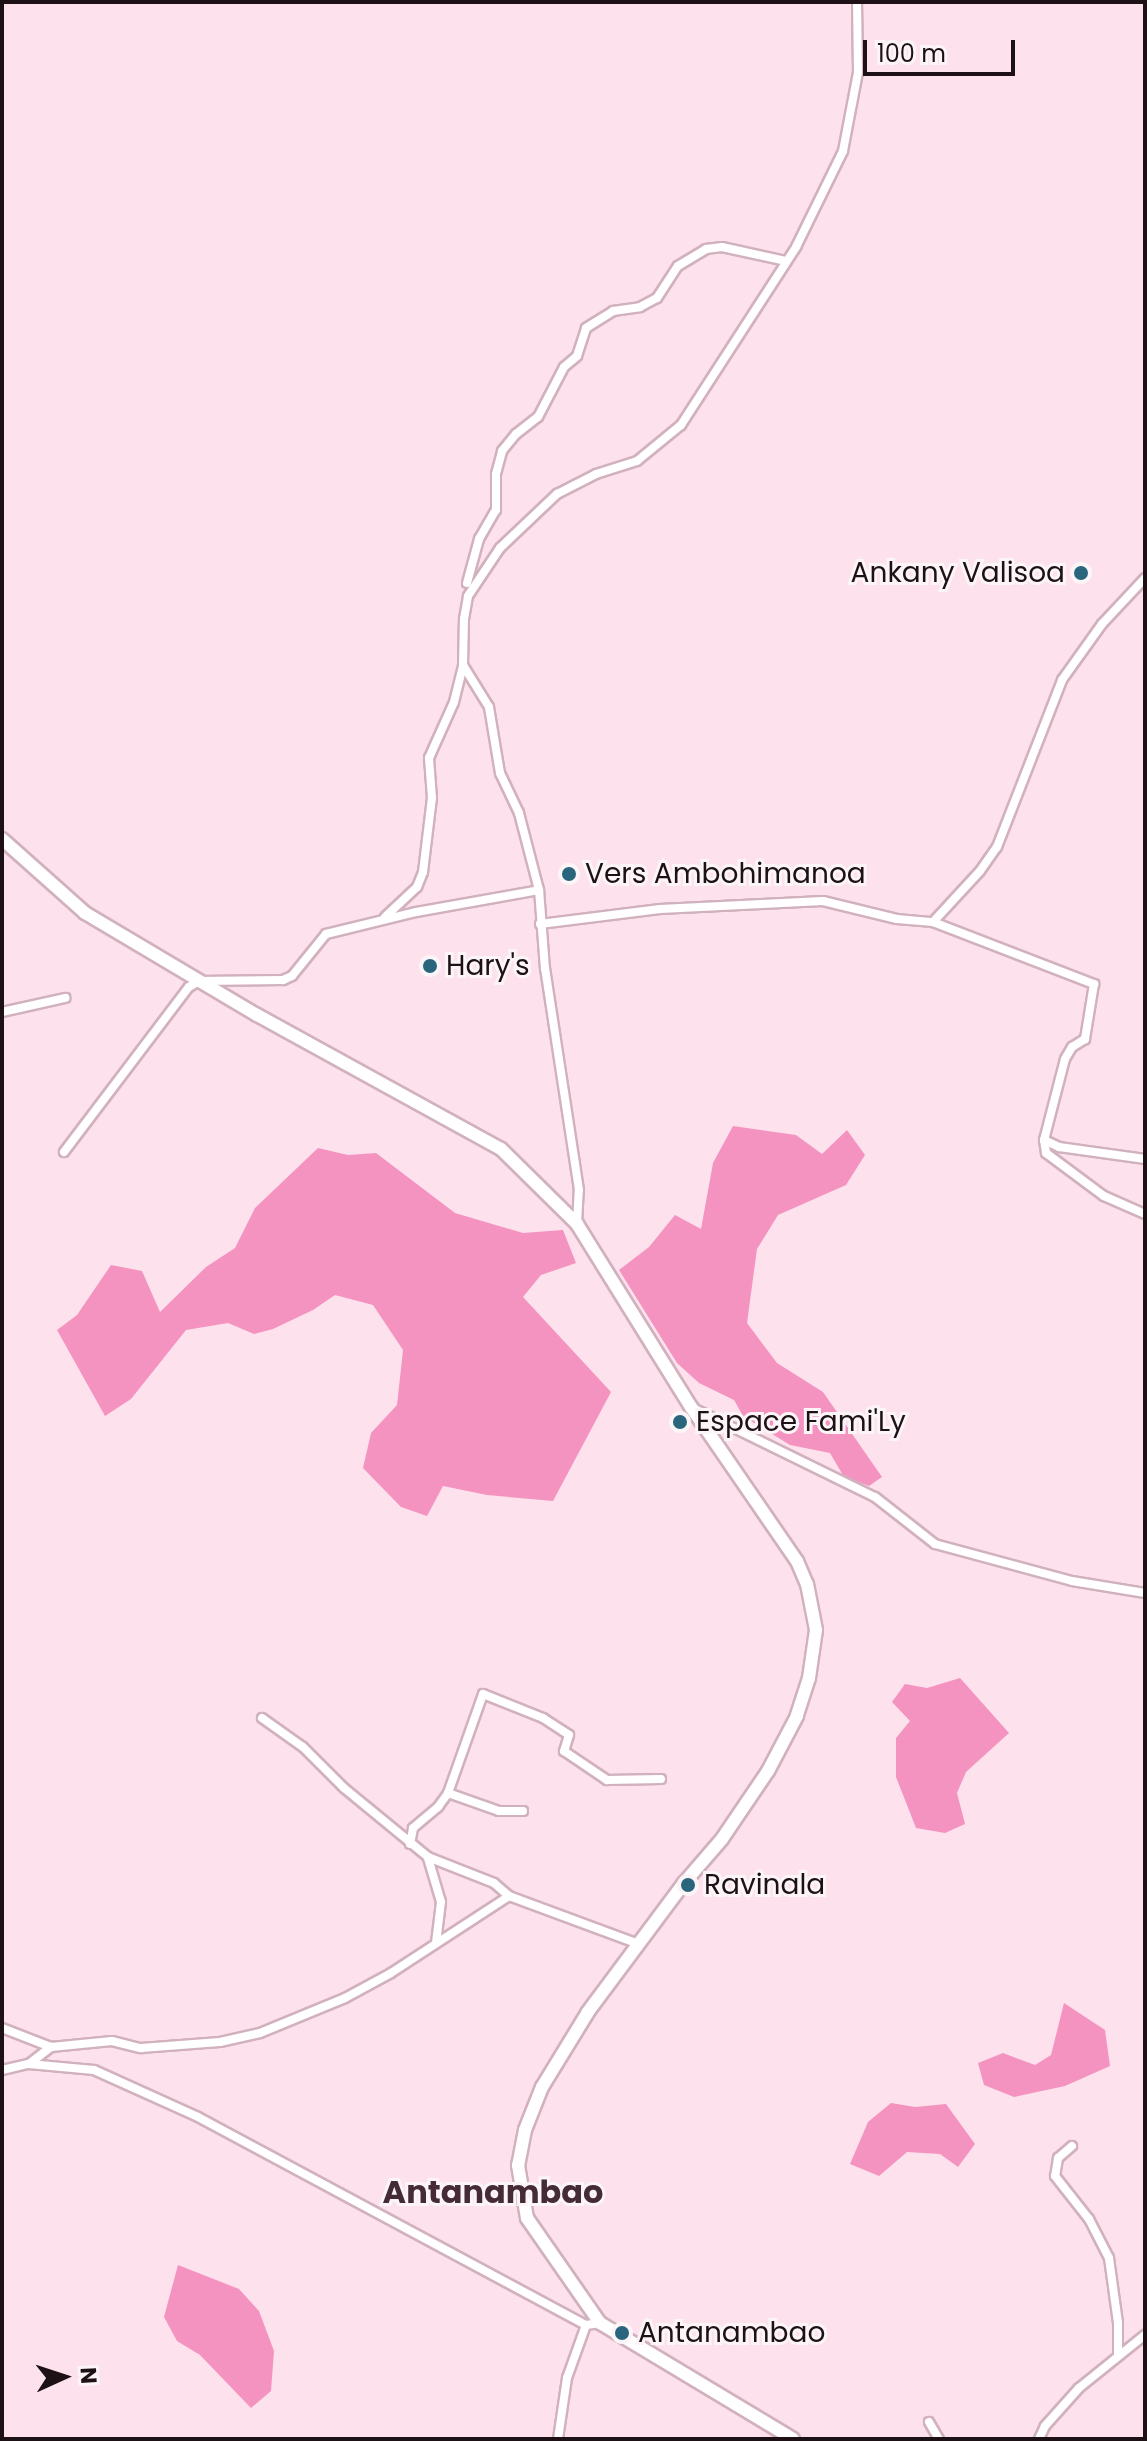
<!DOCTYPE html>
<html>
<head>
<meta charset="utf-8">
<style>
  body { margin:0 }
  #map { position:relative; width:1147px; height:2441px; overflow:hidden; background:#fde1ec; font-family:Poppins,sans-serif }
  div>[style] { position:absolute }
  .forest>* { inset:0; background:#f593c0 }
  .roads { filter:drop-shadow(2px 0 #d2b1bf) drop-shadow(-2px 0 #d2b1bf) drop-shadow(0 2px #d2b1bf) drop-shadow(0 -2px #d2b1bf) }
  .minor>* { height:8px; margin:-4px; padding:0 4px; transform-origin:4px; border-radius:4px; background:#fff }
  .secondary>* { height:12px; margin:-6px; padding:0 6px; transform-origin:6px; border-radius:6px; background:#fff }
  .dots>* { width:22px; height:22px; translate:-50% -50%; box-sizing:border-box; border:4px solid #fcf5f8; border-radius:50% }
  span { translate:-50% -50%; white-space:nowrap; text-align:center; line-height:1.15; -webkit-text-stroke:6px #fcf5f8; paint-order:stroke }
  .poi-label { font-size:28px; color:#1d1116 }
  .right { translate:-100% -50%; text-align:right }
  .left { translate:0 -50%; text-align:left }
  .quarter-label { font-size:32px; color:#452b37; font-weight:700 }
  .frame { position:absolute; inset:0; border:4px solid #1d1116; pointer-events:none }
  .north { position:absolute; left:24px; top:2337px; width:80px; height:80px; -webkit-text-stroke:6px #fcf5f8; paint-order:stroke; rotate:87deg; font-size:22px; font-weight:700; line-height:32px; text-align:center; color:#1d1116 }
  .north::after { content:''; display:block; margin:auto; width:28px; height:36px; background:#1d1116; clip-path:polygon(50% 0,100% 100%,50% 72%,0 100%) }
  .scale { position:absolute; left:863px; top:40px; width:152px; height:36px; box-sizing:border-box; border:4px solid #1d1116; border-top:0; padding-left:10px; font-size:24px; line-height:28px; white-space:nowrap; color:#1d1116; -webkit-text-stroke:6px #fcf5f8; paint-order:stroke }
</style>
</head>
<body>
<div id="map">
  <div class="forest">
    <i style="clip-path:polygon(733px 1126px,796px 1135px,822px 1154px,847px 1130px,865px 1155px,846px 1185px,778px 1215px,757px 1249px,747px 1323px,777px 1363px,823px 1392px,882px 1477px,869px 1486px,844px 1477px,830px 1453px,790px 1445px,743px 1416px,734px 1400px,699px 1383px,677px 1363px,619px 1270px,649px 1247px,675px 1215px,701px 1229px,713px 1163px)"></i>
    <i style="clip-path:polygon(318px 1148px,348px 1155px,376px 1153px,455px 1213px,523px 1233px,563px 1230px,576px 1263px,541px 1275px,523px 1297px,611px 1392px,553px 1501px,487px 1495px,443px 1486px,427px 1516px,401px 1507px,363px 1468px,371px 1433px,397px 1405px,403px 1350px,373px 1305px,335px 1295px,313px 1310px,273px 1329px,254px 1334px,228px 1323px,186px 1330px,131px 1399px,105px 1416px,57px 1330px,77px 1315px,111px 1265px,142px 1271px,160px 1312px,206px 1267px,235px 1248px,255px 1208px)"></i>
    <i style="clip-path:polygon(960px 1678px,1009px 1733px,966px 1772px,957px 1793px,965px 1824px,945px 1833px,916px 1828px,896px 1777px,896px 1738px,910px 1721px,892px 1702px,905px 1684px,927px 1688px)"></i>
    <i style="clip-path:polygon(1064px 2003px,1105px 2030px,1110px 2066px,1065px 2086px,1014px 2097px,984px 2085px,978px 2063px,1003px 2053px,1035px 2065px,1051px 2055px)"></i>
    <i style="clip-path:polygon(891px 2103px,915px 2107px,946px 2104px,975px 2144px,958px 2167px,940px 2154px,907px 2152px,879px 2176px,850px 2164px,868px 2122px)"></i>
    <i style="clip-path:polygon(178px 2265px,239px 2289px,259px 2311px,274px 2351px,271px 2391px,251px 2408px,200px 2355px,177px 2341px,164px 2317px)"></i>
  </div>
  <div class="roads">
    <div class="minor">
      <i style="left:467px;top:583px;width:46px;rotate:-74.7deg"></i>
      <i style="left:479px;top:539px;width:34px;rotate:-60deg"></i>
      <i style="left:496px;top:510px;width:36px;rotate:-90deg"></i>
      <i style="left:496px;top:474px;width:24px;rotate:-75deg"></i>
      <i style="left:502px;top:451px;width:22px;rotate:-51deg"></i>
      <i style="left:516px;top:434px;width:28px;rotate:-38deg"></i>
      <i style="left:538px;top:417px;width:56px;rotate:-62.5deg"></i>
      <i style="left:564px;top:367px;width:17px;rotate:-40deg"></i>
      <i style="left:577px;top:356px;width:29px;rotate:-72deg"></i>
      <i style="left:586px;top:328px;width:32px;rotate:-32deg"></i>
      <i style="left:613px;top:311px;width:27px;rotate:-8deg"></i>
      <i style="left:640px;top:307px;width:19px;rotate:-28deg"></i>
      <i style="left:657px;top:298px;width:38px;rotate:-57deg"></i>
      <i style="left:678px;top:266px;width:33px;rotate:-31deg"></i>
      <i style="left:706px;top:249px;width:16px;rotate:-7deg"></i>
      <i style="left:722px;top:247px;width:66px;rotate:12.3deg"></i>
      <i style="left:385px;top:917px;width:44px;rotate:-43.2deg"></i>
      <i style="left:417px;top:887px;width:16px;rotate:-68deg"></i>
      <i style="left:423px;top:872px;width:75px;rotate:-83.1deg"></i>
      <i style="left:432px;top:798px;width:40px;rotate:-94.3deg"></i>
      <i style="left:429px;top:758px;width:61px;rotate:-65.9deg"></i>
      <i style="left:454px;top:702px;width:38px;rotate:-76deg"></i>
      <i style="left:933px;top:922px;width:69px;rotate:-47.3deg"></i>
      <i style="left:980px;top:871px;width:29px;rotate:-55deg"></i>
      <i style="left:997px;top:847px;width:179px;rotate:-68.7deg"></i>
      <i style="left:1062px;top:680px;width:69px;rotate:-54.5deg"></i>
      <i style="left:1102px;top:624px;width:63px;rotate:-46.9deg"></i>
      <i style="left:540px;top:924px;width:121px;rotate:-7.1deg"></i>
      <i style="left:660px;top:909px;width:163px;rotate:-2.8deg"></i>
      <i style="left:823px;top:901px;width:76px;rotate:13.7deg"></i>
      <i style="left:897px;top:919px;width:36px;rotate:5deg"></i>
      <i style="left:933px;top:922px;width:173px;rotate:21.1deg"></i>
      <i style="left:1094px;top:984px;width:56px;rotate:99.3deg"></i>
      <i style="left:1085px;top:1039px;width:15px;rotate:148deg"></i>
      <i style="left:1072px;top:1047px;width:14px;rotate:120deg"></i>
      <i style="left:1065px;top:1059px;width:84px;rotate:104.5deg"></i>
      <i style="left:1044px;top:1140px;width:13px;rotate:81deg"></i>
      <i style="left:1046px;top:1153px;width:72px;rotate:36.6deg"></i>
      <i style="left:1104px;top:1196px;width:45px;rotate:23.7deg"></i>
      <i style="left:2px;top:1012px;width:65px;rotate:-12.5deg"></i>
      <i style="left:1044px;top:1140px;width:17px;rotate:25deg"></i>
      <i style="left:1059px;top:1147px;width:87px;rotate:7.9deg"></i>
      <i style="left:64px;top:1152px;width:207px;rotate:-52.9deg"></i>
      <i style="left:189px;top:987px;width:12px;rotate:-31deg"></i>
      <i style="left:199px;top:981px;width:84px;rotate:-0.7deg"></i>
      <i style="left:283px;top:980px;width:10px;rotate:-24deg"></i>
      <i style="left:292px;top:976px;width:54px;rotate:-51deg"></i>
      <i style="left:326px;top:934px;width:93px;rotate:-13.7deg"></i>
      <i style="left:416px;top:912px;width:125px;rotate:-10.1deg"></i>
      <i style="left:577px;top:1224px;width:34px;rotate:-87deg"></i>
      <i style="left:579px;top:1190px;width:224px;rotate:-98.7deg"></i>
      <i style="left:545px;top:969px;width:79px;rotate:-94.3deg"></i>
      <i style="left:539px;top:890px;width:80px;rotate:-104.6deg"></i>
      <i style="left:519px;top:813px;width:44px;rotate:-115.4deg"></i>
      <i style="left:500px;top:773px;width:67px;rotate:-99.5deg"></i>
      <i style="left:489px;top:707px;width:49px;rotate:-121.8deg"></i>
      <i style="left:463px;top:665px;width:46px;rotate:-88.8deg"></i>
      <i style="left:464px;top:619px;width:23px;rotate:-80deg"></i>
      <i style="left:468px;top:596px;width:58px;rotate:-56.3deg"></i>
      <i style="left:500px;top:548px;width:79px;rotate:-43.5deg"></i>
      <i style="left:557px;top:494px;width:44px;rotate:-27.1deg"></i>
      <i style="left:596px;top:474px;width:43px;rotate:-17.6deg"></i>
      <i style="left:637px;top:461px;width:57px;rotate:-39.3deg"></i>
      <i style="left:681px;top:425px;width:212px;rotate:-57.1deg"></i>
      <i style="left:796px;top:247px;width:107px;rotate:-63.9deg"></i>
      <i style="left:843px;top:151px;width:80px;rotate:-79.2deg"></i>
      <i style="left:858px;top:72px;width:70px;rotate:-90.8deg"></i>
      <i style="left:695px;top:1409px;width:200px;rotate:26.1deg"></i>
      <i style="left:875px;top:1497px;width:76px;rotate:38.1deg"></i>
      <i style="left:935px;top:1544px;width:142px;rotate:15.1deg"></i>
      <i style="left:1072px;top:1581px;width:74px;rotate:9.3deg"></i>
      <i style="left:262px;top:1718px;width:50px;rotate:35.3deg"></i>
      <i style="left:303px;top:1747px;width:58px;rotate:45deg"></i>
      <i style="left:344px;top:1788px;width:109px;rotate:39.4deg"></i>
      <i style="left:428px;top:1857px;width:71px;rotate:21.5deg"></i>
      <i style="left:494px;top:1883px;width:20px;rotate:41deg"></i>
      <i style="left:448px;top:1793px;width:54px;rotate:19.4deg"></i>
      <i style="left:499px;top:1811px;width:24px"></i>
      <i style="left:410px;top:1844px;width:16px;rotate:-79deg"></i>
      <i style="left:413px;top:1828px;width:33px;rotate:-40deg"></i>
      <i style="left:438px;top:1807px;width:17px;rotate:-54deg"></i>
      <i style="left:448px;top:1793px;width:105px;rotate:-70.5deg"></i>
      <i style="left:483px;top:1694px;width:65px;rotate:21.8deg"></i>
      <i style="left:543px;top:1718px;width:31px;rotate:33deg"></i>
      <i style="left:569px;top:1735px;width:17px;rotate:107deg"></i>
      <i style="left:564px;top:1751px;width:52px;rotate:34deg"></i>
      <i style="left:607px;top:1780px;width:54px;rotate:-1.1deg"></i>
      <i style="left:428px;top:1858px;width:46px;rotate:73.5deg"></i>
      <i style="left:441px;top:1902px;width:41px;rotate:97deg"></i>
      <i style="left:2px;top:2028px;width:53px;rotate:21.2deg"></i>
      <i style="left:29px;top:2064px;width:28px;rotate:-38deg"></i>
      <i style="left:51px;top:2047px;width:61px;rotate:-5.6deg"></i>
      <i style="left:112px;top:2041px;width:30px;rotate:14deg"></i>
      <i style="left:141px;top:2048px;width:79px;rotate:-4.3deg"></i>
      <i style="left:220px;top:2042px;width:41px;rotate:-12.7deg"></i>
      <i style="left:260px;top:2033px;width:92px;rotate:-22.4deg"></i>
      <i style="left:345px;top:1998px;width:52px;rotate:-28.5deg"></i>
      <i style="left:391px;top:1973px;width:141px;rotate:-33.1deg"></i>
      <i style="left:509px;top:1896px;width:139px;rotate:20.3deg"></i>
      <i style="left:2px;top:2070px;width:28px;rotate:-13deg"></i>
      <i style="left:29px;top:2064px;width:65px;rotate:5.3deg"></i>
      <i style="left:94px;top:2070px;width:114px;rotate:24.3deg"></i>
      <i style="left:198px;top:2117px;width:440px;rotate:28.2deg"></i>
      <i style="left:586px;top:2325px;width:14px;rotate:-8deg"></i>
      <i style="left:1072px;top:2146px;width:18px;rotate:139deg"></i>
      <i style="left:1058px;top:2158px;width:18px;rotate:99deg"></i>
      <i style="left:1055px;top:2176px;width:55px;rotate:51.7deg"></i>
      <i style="left:1089px;top:2219px;width:44px;rotate:62.9deg"></i>
      <i style="left:1109px;top:2258px;width:66px;rotate:82.1deg"></i>
      <i style="left:1118px;top:2323px;width:32px;rotate:90deg"></i>
      <i style="left:929px;top:2422px;width:20px;rotate:60deg"></i>
      <i style="left:558px;top:2439px;width:62px;rotate:-81.6deg"></i>
      <i style="left:567px;top:2378px;width:56px;rotate:-70.3deg"></i>
      <i style="left:1039px;top:2439px;width:14px;rotate:-65deg"></i>
      <i style="left:1045px;top:2426px;width:51px;rotate:-48.2deg"></i>
      <i style="left:1079px;top:2388px;width:85px;rotate:-38.8deg"></i>
    </div>
    <div class="secondary">
      <i style="left:2px;top:839px;width:111px;rotate:41.7deg"></i>
      <i style="left:85px;top:913px;width:200px;rotate:30.7deg"></i>
      <i style="left:257px;top:1015px;width:278px;rotate:28.8deg"></i>
      <i style="left:501px;top:1149px;width:107px;rotate:44.6deg"></i>
      <i style="left:577px;top:1224px;width:216px;rotate:58.1deg"></i>
      <i style="left:691px;top:1407px;width:187px;rotate:55.5deg"></i>
      <i style="left:797px;top:1561px;width:25px;rotate:67deg"></i>
      <i style="left:807px;top:1584px;width:47px;rotate:78.9deg"></i>
      <i style="left:816px;top:1630px;width:49px;rotate:98.3deg"></i>
      <i style="left:809px;top:1678px;width:40px;rotate:108deg"></i>
      <i style="left:797px;top:1716px;width:62px;rotate:117.8deg"></i>
      <i style="left:768px;top:1771px;width:82px;rotate:124.1deg"></i>
      <i style="left:722px;top:1839px;width:58px;rotate:130.8deg"></i>
      <i style="left:684px;top:1883px;width:161px;rotate:126.7deg"></i>
      <i style="left:588px;top:2012px;width:88px;rotate:121.5deg"></i>
      <i style="left:542px;top:2087px;width:46px;rotate:111.6deg"></i>
      <i style="left:525px;top:2130px;width:36px;rotate:101deg"></i>
      <i style="left:518px;top:2165px;width:54px;rotate:80.4deg"></i>
      <i style="left:527px;top:2218px;width:128px;rotate:55.2deg"></i>
      <i style="left:600px;top:2323px;width:225px;rotate:31deg"></i>
    </div>
  </div>
  <div class="dots">
    <i style="left:1081px;top:573px;background:#29657d"></i>
    <i style="left:569px;top:874px;background:#29657d"></i>
    <i style="left:430px;top:966px;background:#29657d"></i>
    <i style="left:680px;top:1422px;background:#29657d"></i>
    <i style="left:688px;top:1885px;background:#29657d"></i>
    <i style="left:622px;top:2333px;background:#29657d"></i>
  </div>
  <div class="poi-label">
    <span class="right" style="left:1065px;top:573px">Ankany Valisoa</span>
    <span class="left" style="left:585px;top:874px">Vers Ambohimanoa</span>
    <span class="left" style="left:446px;top:966px">Hary's</span>
    <span class="left" style="left:696px;top:1422px">Espace Fami'Ly</span>
    <span class="left" style="left:704px;top:1885px">Ravinala</span>
    <span class="left" style="left:638px;top:2333px">Antanambao</span>
  </div>
  <div class="quarter-label">
    <span style="left:493px;top:2192px">Antanambao</span>
  </div>
  <div class="frame"></div>
  <div class="north">N</div>
  <div class="scale">100 m</div>
</div>
</body>
</html>
